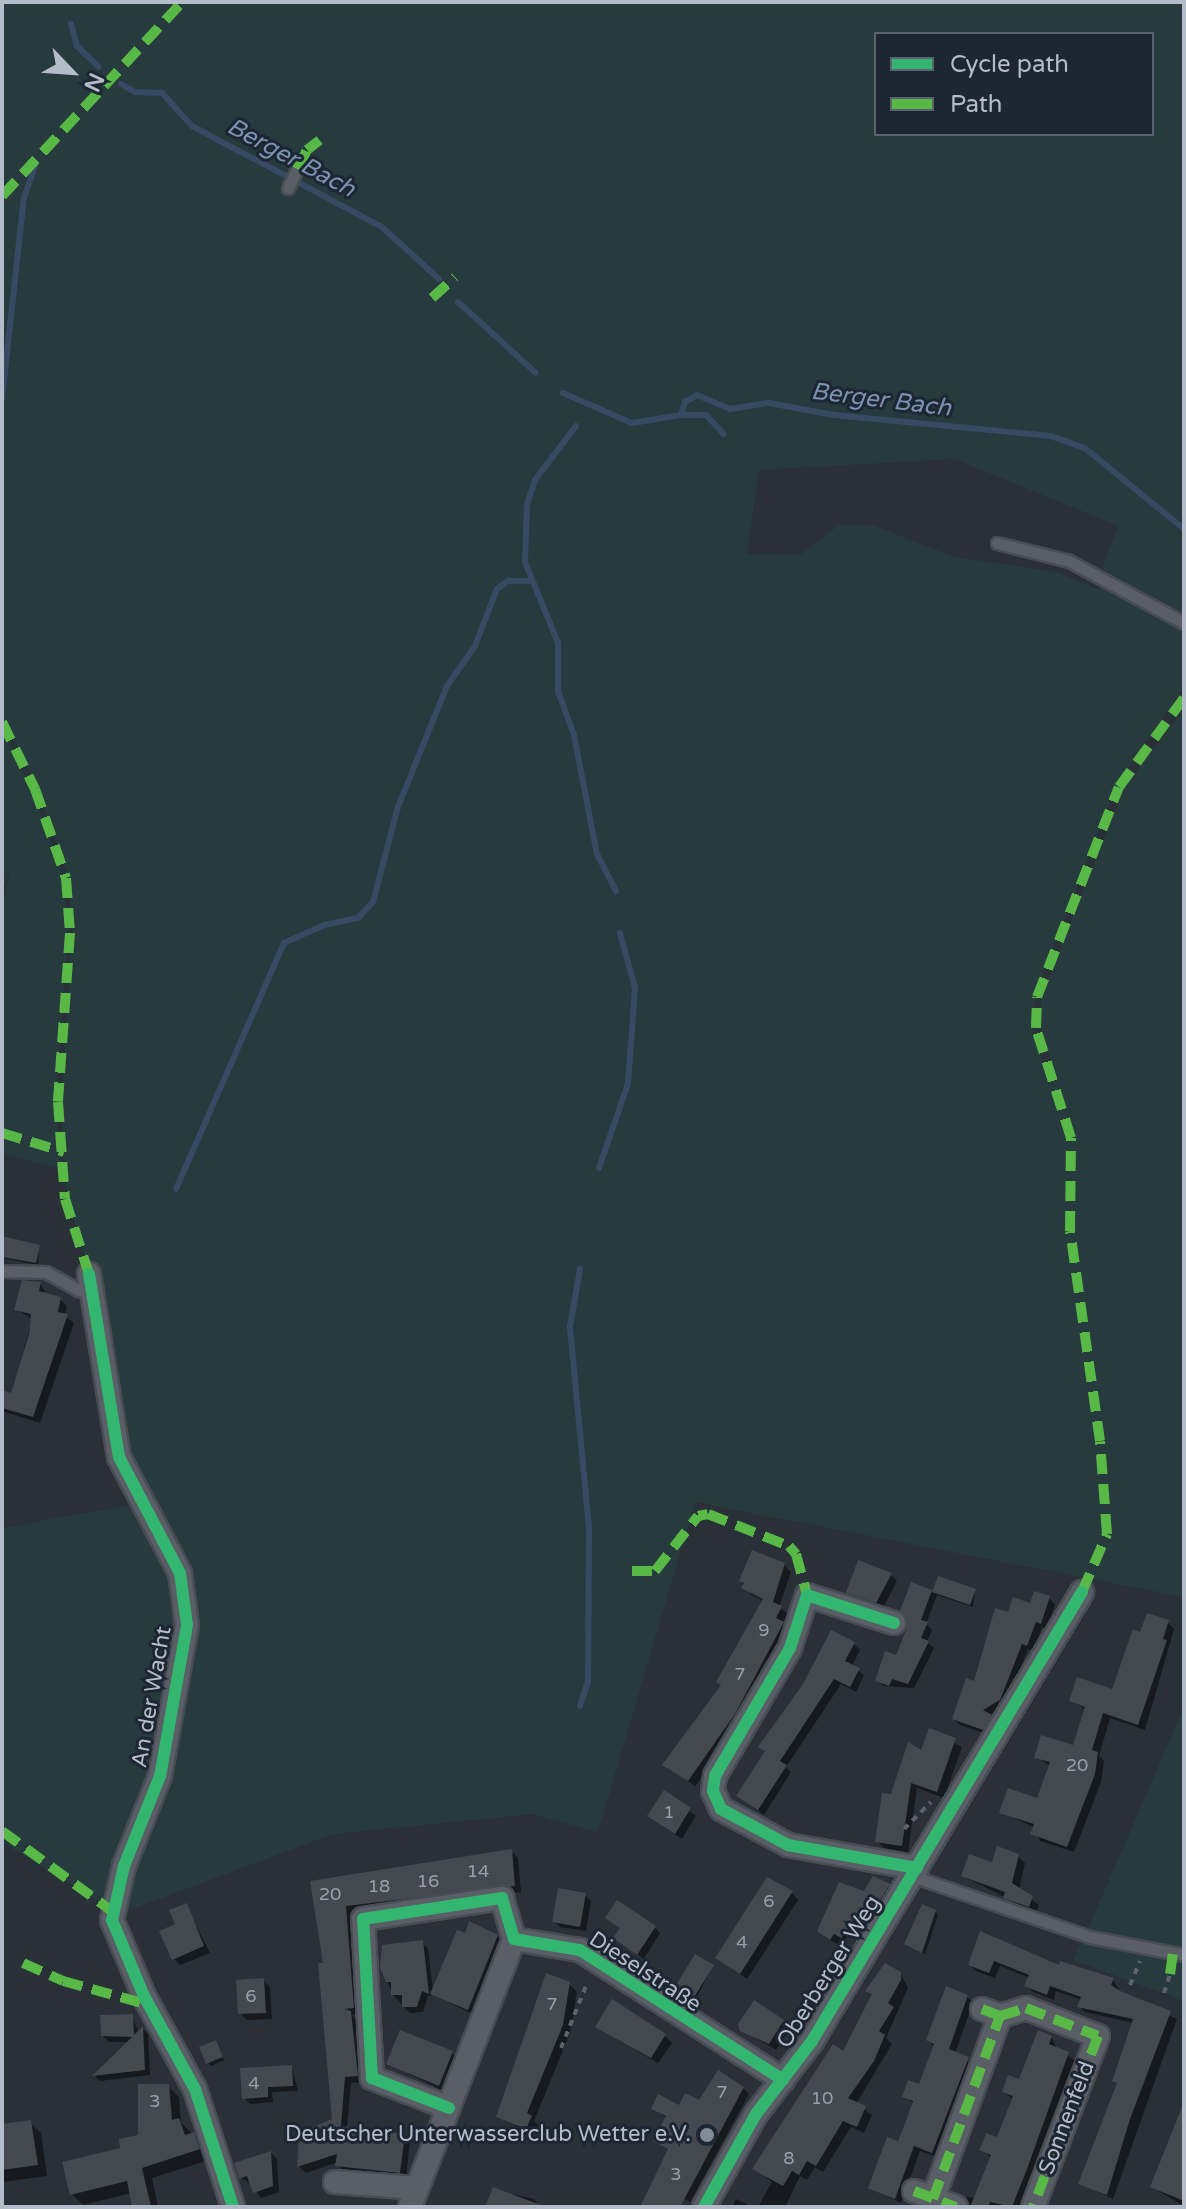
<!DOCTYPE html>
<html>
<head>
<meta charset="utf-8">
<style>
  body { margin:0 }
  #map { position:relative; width:1186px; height:2209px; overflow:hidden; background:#2a3038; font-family:"Varela Round",sans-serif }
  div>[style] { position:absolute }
  .green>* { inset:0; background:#273a3e }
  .shadow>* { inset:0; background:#0007 }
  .stream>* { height:6px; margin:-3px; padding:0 3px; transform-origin:3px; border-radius:3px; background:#384963 }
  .building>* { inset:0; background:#444950 }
  .path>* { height:4px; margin-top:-2px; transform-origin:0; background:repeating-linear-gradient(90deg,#5d636a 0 6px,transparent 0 12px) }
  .roads { filter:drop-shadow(2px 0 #484c53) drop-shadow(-2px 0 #484c53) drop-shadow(0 2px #484c53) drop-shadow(0 -2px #484c53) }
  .service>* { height:11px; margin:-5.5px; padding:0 5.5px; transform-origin:5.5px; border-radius:5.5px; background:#5a5e66 }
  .minor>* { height:22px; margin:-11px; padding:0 11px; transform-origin:11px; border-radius:11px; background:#5a5e66 }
  .quiet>* { height:10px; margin-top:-5px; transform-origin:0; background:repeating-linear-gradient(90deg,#58b947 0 20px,transparent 0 30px) }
  .cycleway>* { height:12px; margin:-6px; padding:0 6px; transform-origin:6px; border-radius:6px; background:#33b770 }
  .dots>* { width:22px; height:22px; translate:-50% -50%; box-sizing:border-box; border:4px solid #1d2633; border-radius:50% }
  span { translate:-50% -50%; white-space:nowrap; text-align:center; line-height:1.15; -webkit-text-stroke:6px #1d2633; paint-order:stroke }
  .number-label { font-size:18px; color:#989fab }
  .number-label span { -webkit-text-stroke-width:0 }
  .street-label { font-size:22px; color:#b4bcc9 }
  .poi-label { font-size:22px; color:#b4bcc9 }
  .right { translate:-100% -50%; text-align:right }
  .water-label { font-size:24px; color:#7c92b1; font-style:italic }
  .frame { position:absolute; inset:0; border:4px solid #b4bcc9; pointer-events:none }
  .legend { position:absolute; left:874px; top:32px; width:280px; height:104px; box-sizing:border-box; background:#1d2633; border:2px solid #59626f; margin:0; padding:10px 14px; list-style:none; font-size:24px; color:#b4bcc9 }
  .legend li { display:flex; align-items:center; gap:16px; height:40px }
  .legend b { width:40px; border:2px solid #59626f }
  .north { position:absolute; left:32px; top:32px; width:80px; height:80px; -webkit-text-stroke:6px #1d2633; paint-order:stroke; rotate:115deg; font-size:22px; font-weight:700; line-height:32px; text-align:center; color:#b4bcc9 }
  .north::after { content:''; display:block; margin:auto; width:28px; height:36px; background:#b4bcc9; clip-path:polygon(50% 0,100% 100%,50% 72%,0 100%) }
</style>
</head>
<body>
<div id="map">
  <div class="green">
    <i style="clip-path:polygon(evenodd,2px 2px,1184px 2px,1184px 617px,1102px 569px,1118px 526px,955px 459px,759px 470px,747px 554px,800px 555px,839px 525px,875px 526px,954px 557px,1057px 572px,1099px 590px,1103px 582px,1184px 628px,1184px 687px,1117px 784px,1035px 995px,1032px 1027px,1046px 1076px,1055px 1075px,1040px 1027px,1041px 998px,1124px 788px,1184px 710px,1184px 1597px,695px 1502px,598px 1832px,532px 1814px,333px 1834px,116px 1915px,190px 1627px,136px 1484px,90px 1271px,67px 1198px,61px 1103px,72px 933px,68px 877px,37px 787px,2px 716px,2px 2px,876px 34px,1152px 34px,1152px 134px,876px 134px,876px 34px)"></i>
    <i style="clip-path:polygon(2px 727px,32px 789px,63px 877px,68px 934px,56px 1099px,61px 1169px,2px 1154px,2px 901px,13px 862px,2px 894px)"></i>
    <i style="clip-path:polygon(139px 1503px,174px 1573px,184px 1624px,157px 1773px,104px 1905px,2px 1842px,2px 1528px)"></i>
    <i style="clip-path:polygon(1184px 1707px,1184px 1950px,1087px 1931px)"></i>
    <i style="clip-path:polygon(1083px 1940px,1184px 1958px,1184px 2001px,1073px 1960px)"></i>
  </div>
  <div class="shadow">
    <i style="clip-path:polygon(2px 1238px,39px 1247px,38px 1265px,2px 1258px)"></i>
    <i style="clip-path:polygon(24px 1282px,41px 1284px,46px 1295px,60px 1299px,67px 1306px,65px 1316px,74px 1323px,40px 1423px,2px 1411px,2px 1392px,12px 1395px,32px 1319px,16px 1309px)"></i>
    <i style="clip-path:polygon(784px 1565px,791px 1572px,779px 1607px,788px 1614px,782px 1624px,789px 1630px,715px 1760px,695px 1786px,665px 1765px,723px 1686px,764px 1601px,750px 1594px,741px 1580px)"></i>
    <i style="clip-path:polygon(891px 1575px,897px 1581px,883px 1608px,849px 1592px)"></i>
    <i style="clip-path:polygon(939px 1578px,975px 1591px,973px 1607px,937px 1595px,926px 1624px,932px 1630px,927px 1642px,934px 1648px,914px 1688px,883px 1686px,877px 1680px,897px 1658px)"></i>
    <i style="clip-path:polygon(1049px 1598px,1055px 1604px,1047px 1629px,1042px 1627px,1033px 1651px,1028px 1649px,1005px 1706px,990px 1715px,997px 1722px,989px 1735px,960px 1725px,954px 1719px,1009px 1615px)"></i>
    <i style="clip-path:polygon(1167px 1622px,1174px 1629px,1145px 1730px,1110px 1718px,1099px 1756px,1104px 1761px,1101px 1782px,1074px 1852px,1040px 1841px,1035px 1828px,1002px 1812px,1038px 1801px,1050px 1766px,1037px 1757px,1075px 1748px,1086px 1710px,1071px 1700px,1114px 1691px,1142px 1634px)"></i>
    <i style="clip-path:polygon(854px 1644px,860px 1650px,852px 1666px,864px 1675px,856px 1692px,841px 1684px,786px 1767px,791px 1772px,764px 1815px,738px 1796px)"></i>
    <i style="clip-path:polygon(930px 1730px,962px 1747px,944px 1798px,917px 1788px,908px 1852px,884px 1848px,877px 1841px,892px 1797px,922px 1753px)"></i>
    <i style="clip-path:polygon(664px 1793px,696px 1816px,682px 1839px,655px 1821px)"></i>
    <i style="clip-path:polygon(511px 1851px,518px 1858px,521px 1892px,352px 1912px,359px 2014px,352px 2015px,357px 2020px,364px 2082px,351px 2083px,347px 2128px,404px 2135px,410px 2142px,406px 2178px,344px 2172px,338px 2162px,306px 2173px,299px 2166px,301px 2134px,334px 2120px,325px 1964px,312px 1883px)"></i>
    <i style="clip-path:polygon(1018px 1856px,1025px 1863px,1019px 1890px,1039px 1905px,1036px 1913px,963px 1876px)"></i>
    <i style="clip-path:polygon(889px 1886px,894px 1891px,865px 1939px,856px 1932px,837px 1944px,825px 1937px,865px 1893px)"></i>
    <i style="clip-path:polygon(792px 1893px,798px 1900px,747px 1979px,717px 1958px)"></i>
    <i style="clip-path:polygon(585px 1895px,591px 1901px,586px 1931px,560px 1927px,554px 1921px)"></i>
    <i style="clip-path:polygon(186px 1905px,210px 1953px,180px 1965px,174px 1959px,177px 1925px)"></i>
    <i style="clip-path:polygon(935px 1912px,938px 1915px,925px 1954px,910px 1946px)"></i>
    <i style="clip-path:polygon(655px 1928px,660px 1933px,644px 1959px,622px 1944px,622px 1929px)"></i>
    <i style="clip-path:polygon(981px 1934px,1060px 1967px,1113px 1980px,1121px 1993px,1177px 2019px,1113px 2199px,1081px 2183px,1118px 2085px,1114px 2081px,1133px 2023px,1085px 2012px,1079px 2006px,1082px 2000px,1056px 1991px,1054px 2000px,1033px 1992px,1027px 1986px,1030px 1978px,1000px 1966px,995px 1978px,976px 1971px,970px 1965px)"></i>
    <i style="clip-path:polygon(497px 1936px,504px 1943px,475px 2015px,434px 1995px,428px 1996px,423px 2012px,410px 2013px,393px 1995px,387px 1981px,422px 1942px,428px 1949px,433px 1991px)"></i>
    <i style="clip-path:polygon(712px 1967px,693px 2005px,677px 1995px)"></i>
    <i style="clip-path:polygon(900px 1973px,908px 1988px,886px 2038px,892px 2044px,856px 2104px,872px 2115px,864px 2133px,851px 2127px,823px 2172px,815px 2167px,807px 2180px,800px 2176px,785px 2207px,758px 2207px,772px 2182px,754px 2168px,844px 2054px,874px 1996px,868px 1990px)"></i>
    <i style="clip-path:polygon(263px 1980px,270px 1987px,272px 2019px,247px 2020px,240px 2013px)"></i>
    <i style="clip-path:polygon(569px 1984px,577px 1992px,570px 2033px,534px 2121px,538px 2125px,534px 2135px,499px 2117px)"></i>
    <i style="clip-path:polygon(966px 1996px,973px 2002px,955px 2054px,974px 2065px,939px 2158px,920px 2151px,901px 2203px,871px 2188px,899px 2143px,914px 2104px,904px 2096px,920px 2086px,934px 2046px,928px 2040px)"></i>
    <i style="clip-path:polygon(755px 2003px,790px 2029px,776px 2050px,742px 2030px)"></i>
    <i style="clip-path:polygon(132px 2016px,139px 2033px,143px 2029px,148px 2034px,150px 2075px,100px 2081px,95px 2076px,129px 2042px,109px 2042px,103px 2036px)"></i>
    <i style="clip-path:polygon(597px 2027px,665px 2036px,672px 2043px,658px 2063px)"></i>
    <i style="clip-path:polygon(1051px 2037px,1057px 2049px,1076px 2061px,1021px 2207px,969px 2207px,966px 2197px,976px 2198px,992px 2158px,982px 2150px,998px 2140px,1014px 2100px,1004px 2092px,1020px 2082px)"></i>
    <i style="clip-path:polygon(218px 2045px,224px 2060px,211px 2066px,208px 2063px)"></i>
    <i style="clip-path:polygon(452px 2053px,459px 2059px,446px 2092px,389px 2064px)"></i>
    <i style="clip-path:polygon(292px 2067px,298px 2091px,272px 2092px,273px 2102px,250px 2104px,244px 2098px)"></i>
    <i style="clip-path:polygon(168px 2086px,179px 2097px,181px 2123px,204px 2145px,209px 2160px,152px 2178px,158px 2207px,173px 2207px,134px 2207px,131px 2193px,83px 2205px,72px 2194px,140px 2137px)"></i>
    <i style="clip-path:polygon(743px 2088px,749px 2094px,690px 2202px,681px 2197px,676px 2207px,643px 2207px,670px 2151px,655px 2141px,667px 2118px,653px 2108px,680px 2108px)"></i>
    <i style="clip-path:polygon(1184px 2107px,1184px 2206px,1152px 2187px)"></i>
    <i style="clip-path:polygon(30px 2123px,41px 2133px,47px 2176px,2px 2182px,2px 2126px)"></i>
    <i style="clip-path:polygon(271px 2153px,277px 2159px,279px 2192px,261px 2198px,251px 2183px,240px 2178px)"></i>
    <i style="clip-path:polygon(494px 2190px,534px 2199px,539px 2205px,487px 2207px)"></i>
    <i style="clip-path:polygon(736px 2199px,752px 2207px,732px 2207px)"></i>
  </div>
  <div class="stream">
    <i style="left:71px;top:24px;width:23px;rotate:75deg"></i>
    <i style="left:77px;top:46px;width:30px;rotate:44deg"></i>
    <i style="left:121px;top:84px;width:16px;rotate:30deg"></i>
    <i style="left:135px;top:92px;width:27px;rotate:2deg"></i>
    <i style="left:162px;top:93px;width:45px;rotate:47.7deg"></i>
    <i style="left:192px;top:126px;width:215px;rotate:28deg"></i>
    <i style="left:382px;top:227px;width:77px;rotate:42.4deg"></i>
    <i style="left:458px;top:302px;width:105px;rotate:42.3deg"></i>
    <i style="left:563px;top:393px;width:75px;rotate:23.5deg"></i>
    <i style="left:632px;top:423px;width:50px;rotate:-9.3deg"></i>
    <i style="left:681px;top:415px;width:14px;rotate:-73deg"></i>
    <i style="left:685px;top:402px;width:14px;rotate:-30deg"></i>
    <i style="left:697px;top:395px;width:36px;rotate:23deg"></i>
    <i style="left:730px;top:409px;width:39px;rotate:-9deg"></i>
    <i style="left:769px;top:403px;width:66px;rotate:10.5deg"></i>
    <i style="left:834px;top:415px;width:218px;rotate:5.5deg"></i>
    <i style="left:1051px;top:436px;width:37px;rotate:20deg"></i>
    <i style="left:1086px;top:449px;width:127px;rotate:39.2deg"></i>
    <i style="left:2px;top:399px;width:202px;rotate:-83.8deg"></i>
    <i style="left:24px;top:198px;width:34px;rotate:-71deg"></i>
    <i style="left:681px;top:415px;width:25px"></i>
    <i style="left:706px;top:415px;width:26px;rotate:47deg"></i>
    <i style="left:576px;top:426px;width:68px;rotate:127.2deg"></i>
    <i style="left:535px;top:480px;width:26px;rotate:108deg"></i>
    <i style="left:527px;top:505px;width:57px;rotate:92deg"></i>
    <i style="left:525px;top:562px;width:87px;rotate:67.8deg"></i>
    <i style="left:558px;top:643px;width:48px;rotate:90deg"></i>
    <i style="left:558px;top:691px;width:47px;rotate:70deg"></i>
    <i style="left:574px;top:735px;width:121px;rotate:79.1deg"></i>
    <i style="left:597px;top:854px;width:42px;rotate:62.8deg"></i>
    <i style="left:599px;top:1168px;width:89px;rotate:-71deg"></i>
    <i style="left:628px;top:1084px;width:96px;rotate:-85.8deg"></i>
    <i style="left:635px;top:988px;width:57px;rotate:-105.3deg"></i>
    <i style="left:176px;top:1189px;width:269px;rotate:-66.3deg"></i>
    <i style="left:284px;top:943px;width:44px;rotate:-24.2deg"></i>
    <i style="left:324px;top:925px;width:35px;rotate:-12deg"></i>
    <i style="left:358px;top:918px;width:22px;rotate:-47deg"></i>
    <i style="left:373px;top:902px;width:98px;rotate:-75.3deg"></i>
    <i style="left:398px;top:807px;width:131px;rotate:-68deg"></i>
    <i style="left:447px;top:686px;width:49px;rotate:-55deg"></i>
    <i style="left:475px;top:646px;width:61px;rotate:-68.9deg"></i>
    <i style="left:497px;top:589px;width:14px;rotate:-36deg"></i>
    <i style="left:508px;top:581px;width:21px"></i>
    <i style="left:580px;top:1706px;width:25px;rotate:-72deg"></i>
    <i style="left:588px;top:1682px;width:154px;rotate:-89.6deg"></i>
    <i style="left:589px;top:1528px;width:202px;rotate:-95.4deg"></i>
    <i style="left:570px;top:1327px;width:59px;rotate:-80.2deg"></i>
  </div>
  <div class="building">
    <i style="clip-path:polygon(2px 1236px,40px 1245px,36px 1263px,2px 1257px)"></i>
    <i style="clip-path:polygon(22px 1280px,41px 1282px,39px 1291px,61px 1297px,58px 1312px,68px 1314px,33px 1417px,2px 1408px,2px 1390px,11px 1393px,29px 1334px,31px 1314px,14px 1310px)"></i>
    <i style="clip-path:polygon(752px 1550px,785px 1563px,773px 1602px,782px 1606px,776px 1618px,784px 1622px,735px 1714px,688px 1781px,662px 1765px,721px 1685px,716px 1682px,763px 1599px,741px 1588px,744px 1583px,739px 1581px)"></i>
    <i style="clip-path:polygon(858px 1560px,892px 1573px,876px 1603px,846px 1593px)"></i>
    <i style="clip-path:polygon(938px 1576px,976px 1589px,970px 1605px,932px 1592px)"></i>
    <i style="clip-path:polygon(911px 1582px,932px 1590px,921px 1620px,928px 1622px,921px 1638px,929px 1641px,908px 1684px,892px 1679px,889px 1686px,875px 1681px,885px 1651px,896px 1655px,907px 1628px,900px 1611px)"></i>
    <i style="clip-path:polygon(1034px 1591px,1050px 1596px,1041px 1624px,1036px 1622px,1027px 1646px,1022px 1644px,1000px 1700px,983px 1710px,992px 1715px,983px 1730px,952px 1719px,966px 1678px,974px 1681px,995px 1608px,1008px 1612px,1013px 1597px,1030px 1603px)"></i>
    <i style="clip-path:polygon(1147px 1613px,1169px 1620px,1163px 1639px,1167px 1640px,1138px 1725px,1103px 1713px,1092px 1750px,1098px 1752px,1095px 1774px,1067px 1847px,1030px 1834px,1034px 1824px,999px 1813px,1008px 1788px,1037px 1798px,1050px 1762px,1034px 1758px,1041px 1735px,1073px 1745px,1085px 1707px,1069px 1701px,1077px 1677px,1112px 1689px,1133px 1629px,1140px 1632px)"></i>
    <i style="clip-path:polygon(831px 1630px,855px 1642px,845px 1661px,860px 1668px,850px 1687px,834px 1679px,780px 1761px,787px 1765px,758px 1810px,736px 1796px,765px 1751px,758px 1747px,803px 1684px)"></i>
    <i style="clip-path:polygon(929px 1728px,956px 1738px,937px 1792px,911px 1783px,902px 1846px,875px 1842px,882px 1793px,891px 1794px,908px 1742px,921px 1750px)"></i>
    <i style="clip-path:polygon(664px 1790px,691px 1808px,675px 1834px,647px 1816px)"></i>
    <i style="clip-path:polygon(997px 1846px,1019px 1854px,1012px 1883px,1033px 1896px,1029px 1907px,1003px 1898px,1005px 1892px,961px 1876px,969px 1854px,992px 1862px)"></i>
    <i style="clip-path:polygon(512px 1849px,515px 1886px,346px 1906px,354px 2008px,345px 2009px,351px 2011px,358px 2076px,345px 2077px,341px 2126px,405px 2134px,400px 2173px,335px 2166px,337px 2154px,297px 2167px,299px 2133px,332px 2119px,318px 1963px,323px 1963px,310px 1881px)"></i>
    <i style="clip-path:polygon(873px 1876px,890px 1884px,859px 1934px,849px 1928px,841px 1938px,834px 1934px,830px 1940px,817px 1931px,839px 1882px,864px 1891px)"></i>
    <i style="clip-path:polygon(767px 1877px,793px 1891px,740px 1974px,715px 1958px)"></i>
    <i style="clip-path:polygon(558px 1888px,586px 1893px,580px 1927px,552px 1922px)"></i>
    <i style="clip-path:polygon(617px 1900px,656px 1926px,637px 1955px,613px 1938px,620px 1928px,605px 1918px)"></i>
    <i style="clip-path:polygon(187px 1903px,204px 1946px,172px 1960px,159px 1931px,175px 1924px,169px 1910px)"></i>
    <i style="clip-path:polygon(922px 1904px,936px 1910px,922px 1953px,904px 1944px)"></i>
    <i style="clip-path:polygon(469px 1921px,498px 1935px,468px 2010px,430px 1994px,457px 1930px,465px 1933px)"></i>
    <i style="clip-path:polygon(980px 1931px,1059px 1965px,1060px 1961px,1114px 1978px,1111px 1985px,1122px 1992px,1171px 2011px,1130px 2119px,1107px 2195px,1078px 2184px,1117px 2083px,1112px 2081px,1133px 2019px,1077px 2007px,1081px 1997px,1050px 1986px,1047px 1995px,1024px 1986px,1029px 1975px,994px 1961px,989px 1973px,968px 1965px)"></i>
    <i style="clip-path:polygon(423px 1940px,429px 1994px,422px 1991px,417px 2007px,402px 2007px,402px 1995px,391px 1995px,391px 1982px,386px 1982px,380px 1968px,382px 1945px)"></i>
    <i style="clip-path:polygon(695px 1954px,714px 1965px,690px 2004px,672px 1992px)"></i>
    <i style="clip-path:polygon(885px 1963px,901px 1972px,901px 1980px,888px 2003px,894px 2007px,879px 2031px,885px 2035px,874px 2061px,848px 2098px,866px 2106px,857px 2127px,843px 2121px,816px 2166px,807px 2161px,799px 2175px,792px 2171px,783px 2186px,752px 2169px,833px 2044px,843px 2051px,872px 1994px,865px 1991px)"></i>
    <i style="clip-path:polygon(546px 1973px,570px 1982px,563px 2025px,527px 2113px,532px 2116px,526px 2129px,496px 2117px)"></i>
    <i style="clip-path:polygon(264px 1978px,266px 2013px,238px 2014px,236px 1980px)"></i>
    <i style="clip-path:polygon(946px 1986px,968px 1995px,949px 2049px,969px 2057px,932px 2153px,914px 2146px,895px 2199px,868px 2188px,887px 2137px,898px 2141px,906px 2121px,913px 2101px,902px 2097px,908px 2080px,919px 2084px,934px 2044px,926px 2040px)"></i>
    <i style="clip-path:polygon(612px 1999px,666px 2034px,651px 2058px,595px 2027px)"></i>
    <i style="clip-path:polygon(754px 2000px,784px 2020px,769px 2044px,740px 2031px,738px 2024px)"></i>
    <i style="clip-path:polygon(133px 2014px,134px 2035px,143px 2026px,145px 2070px,92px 2076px,132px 2037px,101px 2036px,100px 2015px)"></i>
    <i style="clip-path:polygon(400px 2030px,453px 2051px,439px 2086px,386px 2064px)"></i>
    <i style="clip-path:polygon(1038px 2030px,1052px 2036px,1049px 2044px,1069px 2052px,1027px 2169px,1012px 2207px,990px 2202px,988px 2207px,970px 2207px,991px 2155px,979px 2150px,983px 2142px,986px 2133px,997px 2137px,1013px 2096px,1002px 2092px,1008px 2075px,1019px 2079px)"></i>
    <i style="clip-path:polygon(216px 2040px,223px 2057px,206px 2064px,199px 2047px)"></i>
    <i style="clip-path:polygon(292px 2065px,293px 2086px,268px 2087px,268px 2097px,242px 2099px,240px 2068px)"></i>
    <i style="clip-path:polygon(718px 2070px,744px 2087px,680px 2207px,640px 2207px,668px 2149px,653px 2141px,666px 2116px,651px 2109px,658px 2094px,679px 2105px,685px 2093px,699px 2100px)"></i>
    <i style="clip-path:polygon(138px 2084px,169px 2084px,172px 2120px,179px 2118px,185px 2135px,194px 2132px,200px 2149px,142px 2168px,151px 2207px,132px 2207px,127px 2181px,70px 2195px,62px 2162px,120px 2148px,119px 2139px,138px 2135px)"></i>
    <i style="clip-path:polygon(1184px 2102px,1184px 2201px,1150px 2187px)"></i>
    <i style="clip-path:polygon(31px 2120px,38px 2165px,2px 2170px,2px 2124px)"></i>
    <i style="clip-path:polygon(271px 2151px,273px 2186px,253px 2193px,247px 2176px,239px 2179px,234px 2163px)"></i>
    <i style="clip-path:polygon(493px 2187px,541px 2205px,541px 2207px,485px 2207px)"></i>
  </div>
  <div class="path">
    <i style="left:904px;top:1829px;width:38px;rotate:-45deg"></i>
    <i style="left:1130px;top:1985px;width:26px;rotate:-67deg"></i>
    <i style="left:1164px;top:1993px;width:20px;rotate:-72deg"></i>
    <i style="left:561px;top:2048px;width:72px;rotate:-68.1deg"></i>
  </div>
  <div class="roads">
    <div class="service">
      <i style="left:288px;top:188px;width:21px;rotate:-65deg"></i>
      <i style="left:997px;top:543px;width:74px;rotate:14deg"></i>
      <i style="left:1069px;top:561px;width:131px;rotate:28.3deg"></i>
      <i style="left:2px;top:1271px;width:44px;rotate:1.3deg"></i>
      <i style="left:46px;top:1272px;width:38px;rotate:29deg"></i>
      <i style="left:79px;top:1290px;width:14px"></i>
      <i style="left:912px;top:1876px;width:188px;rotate:18.9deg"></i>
      <i style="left:1090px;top:1937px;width:96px;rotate:10.8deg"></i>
    </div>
    <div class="minor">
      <i style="left:89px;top:1274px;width:185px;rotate:80.7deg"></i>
      <i style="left:119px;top:1457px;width:131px;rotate:62.3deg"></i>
      <i style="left:180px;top:1573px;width:52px;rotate:82.3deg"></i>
      <i style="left:187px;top:1625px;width:153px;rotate:100.1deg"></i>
      <i style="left:160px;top:1776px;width:97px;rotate:111.8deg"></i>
      <i style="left:124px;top:1866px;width:55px;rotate:102.5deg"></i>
      <i style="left:112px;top:1920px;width:82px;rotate:67.2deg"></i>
      <i style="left:144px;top:1996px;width:106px;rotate:61.3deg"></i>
      <i style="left:195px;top:2089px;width:124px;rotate:72.1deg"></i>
      <i style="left:894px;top:1623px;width:91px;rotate:-162.2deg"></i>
      <i style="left:807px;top:1595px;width:56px;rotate:107.8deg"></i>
      <i style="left:790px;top:1648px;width:148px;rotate:120.4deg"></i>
      <i style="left:715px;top:1776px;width:15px;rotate:98deg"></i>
      <i style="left:713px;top:1791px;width:20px;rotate:66deg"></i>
      <i style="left:721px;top:1809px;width:76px;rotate:28.2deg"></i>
      <i style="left:788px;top:1845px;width:131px;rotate:10.1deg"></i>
      <i style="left:982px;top:2009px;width:19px;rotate:21deg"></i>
      <i style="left:1000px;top:2016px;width:27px;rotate:-17deg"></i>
      <i style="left:1026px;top:2008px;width:77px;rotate:21.3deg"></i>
      <i style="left:1098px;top:2036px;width:183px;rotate:110.8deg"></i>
      <i style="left:449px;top:2108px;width:83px;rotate:-158.7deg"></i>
      <i style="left:372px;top:2078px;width:159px;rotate:-93.2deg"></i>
      <i style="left:363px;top:1919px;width:141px;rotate:-8.6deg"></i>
      <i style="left:502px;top:1898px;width:43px;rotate:73.7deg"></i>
      <i style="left:514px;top:1939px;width:67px;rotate:9.5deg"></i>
      <i style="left:580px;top:1950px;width:241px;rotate:32.6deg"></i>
      <i style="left:335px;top:2182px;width:82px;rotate:4.2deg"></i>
      <i style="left:914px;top:2191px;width:45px;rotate:20.9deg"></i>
      <i style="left:933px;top:2199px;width:195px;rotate:-69.9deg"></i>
      <i style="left:410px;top:2207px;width:287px;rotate:-68.8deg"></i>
      <i style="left:704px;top:2207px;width:107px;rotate:-60.8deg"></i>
      <i style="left:756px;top:2114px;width:92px;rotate:-52.5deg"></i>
      <i style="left:812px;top:2041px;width:524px;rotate:-58.98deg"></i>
    </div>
  </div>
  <div class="quiet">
    <i style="left:297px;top:169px;width:21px;rotate:-62deg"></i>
    <i style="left:307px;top:150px;width:16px;rotate:-38deg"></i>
    <i style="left:2px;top:196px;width:265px;rotate:-47.1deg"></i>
    <i style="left:432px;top:298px;width:31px;rotate:-42deg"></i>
    <i style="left:2px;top:722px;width:75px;rotate:63.8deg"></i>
    <i style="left:35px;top:789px;width:94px;rotate:70.8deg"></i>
    <i style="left:66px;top:878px;width:55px;rotate:85.8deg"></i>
    <i style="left:70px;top:933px;width:169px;rotate:94.1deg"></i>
    <i style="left:58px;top:1102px;width:97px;rotate:85.9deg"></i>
    <i style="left:65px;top:1199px;width:79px;rotate:72.3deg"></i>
    <i style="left:2px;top:1133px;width:65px;rotate:17deg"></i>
    <i style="left:632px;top:1571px;width:23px"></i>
    <i style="left:655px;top:1571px;width:70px;rotate:-52deg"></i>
    <i style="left:698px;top:1516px;width:10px;rotate:-11deg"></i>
    <i style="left:708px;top:1514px;width:87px;rotate:21.6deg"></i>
    <i style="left:789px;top:1546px;width:11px;rotate:49deg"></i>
    <i style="left:796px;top:1554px;width:42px;rotate:75deg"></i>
    <i style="left:1082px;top:1592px;width:63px;rotate:-66.7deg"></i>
    <i style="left:1107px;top:1534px;width:93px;rotate:-94.3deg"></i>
    <i style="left:1100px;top:1441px;width:212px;rotate:-98.1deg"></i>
    <i style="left:1070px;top:1231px;width:93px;rotate:-89.4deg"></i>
    <i style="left:1071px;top:1138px;width:115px;rotate:-107.7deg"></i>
    <i style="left:1036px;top:1028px;width:31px;rotate:-88deg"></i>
    <i style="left:1037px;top:997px;width:225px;rotate:-68.7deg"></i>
    <i style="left:1119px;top:787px;width:110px;rotate:-53.9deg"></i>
    <i style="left:2px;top:1831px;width:141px;rotate:36.1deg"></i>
    <i style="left:23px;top:1963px;width:44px;rotate:24.2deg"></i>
    <i style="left:63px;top:1981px;width:89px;rotate:15.6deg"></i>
    <i style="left:1170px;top:1974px;width:21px;rotate:-82deg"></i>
    <i style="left:982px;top:2009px;width:19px;rotate:21deg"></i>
    <i style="left:1000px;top:2016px;width:27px;rotate:-17deg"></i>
    <i style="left:1026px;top:2008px;width:77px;rotate:21.3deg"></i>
    <i style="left:1098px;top:2036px;width:183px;rotate:110.8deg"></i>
    <i style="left:914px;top:2191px;width:45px;rotate:20.9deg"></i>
    <i style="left:933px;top:2199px;width:195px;rotate:-69.9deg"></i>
  </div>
  <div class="cycleway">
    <i style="left:89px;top:1274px;width:185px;rotate:80.7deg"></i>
    <i style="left:119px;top:1457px;width:131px;rotate:62.3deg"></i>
    <i style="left:180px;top:1573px;width:52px;rotate:82.3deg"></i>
    <i style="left:187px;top:1625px;width:153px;rotate:100.1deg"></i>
    <i style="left:160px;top:1776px;width:97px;rotate:111.8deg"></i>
    <i style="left:124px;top:1866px;width:55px;rotate:102.5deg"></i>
    <i style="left:112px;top:1920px;width:82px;rotate:67.2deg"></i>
    <i style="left:144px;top:1996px;width:106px;rotate:61.3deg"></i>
    <i style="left:195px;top:2089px;width:124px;rotate:72.1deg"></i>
    <i style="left:894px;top:1623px;width:91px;rotate:-162.2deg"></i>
    <i style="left:807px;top:1595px;width:56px;rotate:107.8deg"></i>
    <i style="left:790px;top:1648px;width:148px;rotate:120.4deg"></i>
    <i style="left:715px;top:1776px;width:15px;rotate:98deg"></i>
    <i style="left:713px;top:1791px;width:20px;rotate:66deg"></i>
    <i style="left:721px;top:1809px;width:76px;rotate:28.2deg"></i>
    <i style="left:788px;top:1845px;width:131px;rotate:10.1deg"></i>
    <i style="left:449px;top:2108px;width:83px;rotate:-158.7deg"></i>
    <i style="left:372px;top:2078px;width:159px;rotate:-93.2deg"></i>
    <i style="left:363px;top:1919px;width:141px;rotate:-8.6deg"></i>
    <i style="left:502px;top:1898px;width:43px;rotate:73.7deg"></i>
    <i style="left:514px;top:1939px;width:67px;rotate:9.5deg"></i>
    <i style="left:580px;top:1950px;width:241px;rotate:32.6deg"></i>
    <i style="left:704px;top:2207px;width:107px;rotate:-60.8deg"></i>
    <i style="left:756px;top:2114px;width:92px;rotate:-52.5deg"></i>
    <i style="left:812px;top:2041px;width:524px;rotate:-58.98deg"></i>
  </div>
  <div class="dots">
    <i style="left:707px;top:2135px;background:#848b96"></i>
  </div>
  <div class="number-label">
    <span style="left:764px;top:1630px">9</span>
    <span style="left:740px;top:1674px">7</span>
    <span style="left:1077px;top:1765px">20</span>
    <span style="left:669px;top:1812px">1</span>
    <span style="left:478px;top:1871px">14</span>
    <span style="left:428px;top:1881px">16</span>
    <span style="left:379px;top:1886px">18</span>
    <span style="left:330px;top:1894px">20</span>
    <span style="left:769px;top:1901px">6</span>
    <span style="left:742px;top:1942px">4</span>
    <span style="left:251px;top:1996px">6</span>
    <span style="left:552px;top:2004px">7</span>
    <span style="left:254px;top:2083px">4</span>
    <span style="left:722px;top:2092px">7</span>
    <span style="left:822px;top:2098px">10</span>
    <span style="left:155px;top:2101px">3</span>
    <span style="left:789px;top:2158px">8</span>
    <span style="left:676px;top:2174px">3</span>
  </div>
  <div class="street-label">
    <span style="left:152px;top:1697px;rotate:-80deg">An der Wacht</span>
    <span style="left:645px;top:1972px;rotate:33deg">Dieselstraße</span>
    <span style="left:829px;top:1972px;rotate:-58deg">Oberberger Weg</span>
    <span style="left:1067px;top:2118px;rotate:-69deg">Sonnenfeld</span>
  </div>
  <div class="poi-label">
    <span class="right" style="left:691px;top:2135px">Deutscher Unterwasserclub Wetter e.V.</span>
  </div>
  <div class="water-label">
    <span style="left:291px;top:158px;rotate:28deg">Berger Bach</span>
    <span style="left:881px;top:400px;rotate:7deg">Berger Bach</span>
  </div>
  <div class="frame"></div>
  <ul class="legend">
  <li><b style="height:10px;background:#33b770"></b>Cycle path</li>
  <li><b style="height:10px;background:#58b947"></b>Path</li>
  </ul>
  <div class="north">N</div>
</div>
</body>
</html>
